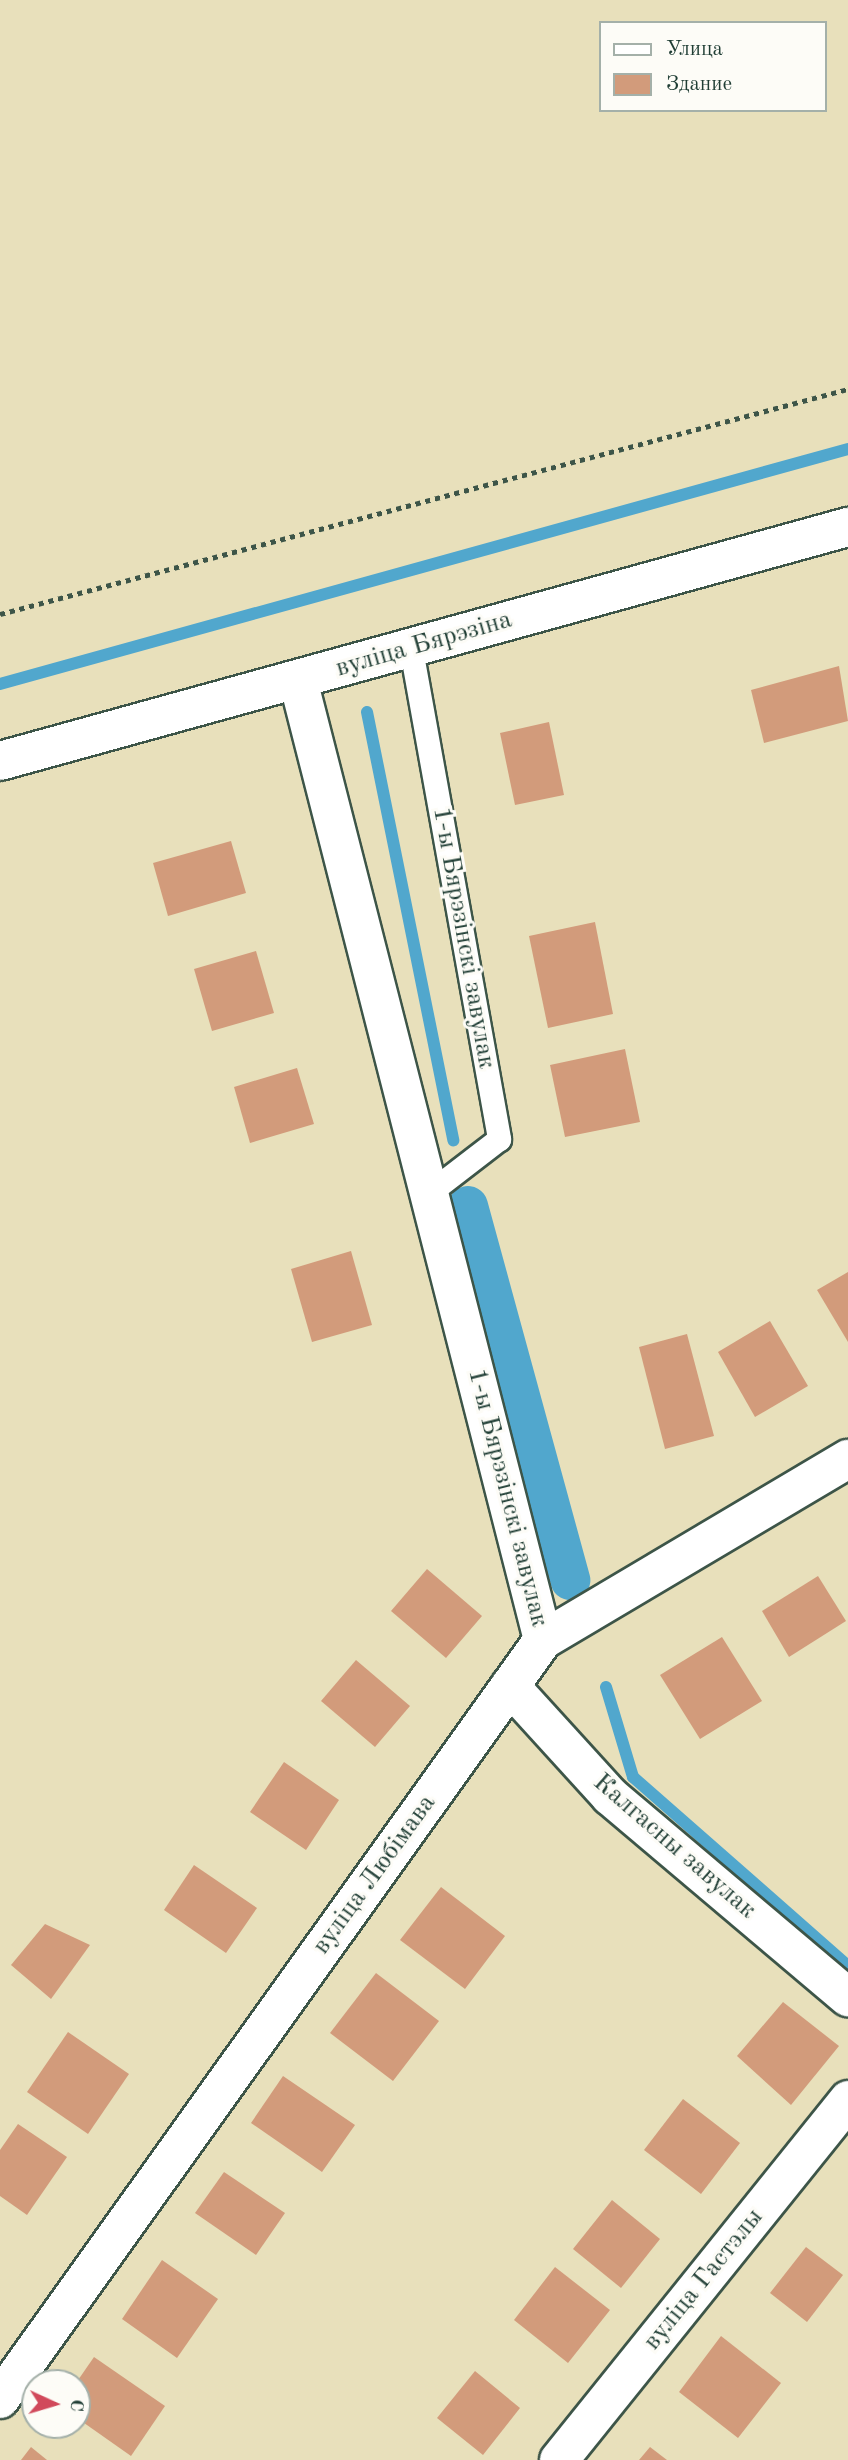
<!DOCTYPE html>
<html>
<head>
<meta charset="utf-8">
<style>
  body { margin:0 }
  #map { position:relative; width:848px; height:2460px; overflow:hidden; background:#e8e0bb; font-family:"Old Standard TT",serif }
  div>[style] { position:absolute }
  .stream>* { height:12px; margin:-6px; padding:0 6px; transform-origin:6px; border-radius:6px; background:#51a7cd }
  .canal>* { height:40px; margin:-20px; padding:0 20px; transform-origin:20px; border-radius:20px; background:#51a7cd }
  .building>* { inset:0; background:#d29b7b }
  .path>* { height:4.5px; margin-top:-2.25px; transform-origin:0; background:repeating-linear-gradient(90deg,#3d5548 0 5px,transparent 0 10px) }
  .roads { filter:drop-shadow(2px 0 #3d5548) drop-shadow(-2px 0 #3d5548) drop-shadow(0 2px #3d5548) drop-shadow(0 -2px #3d5548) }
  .service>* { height:23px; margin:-11.5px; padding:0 11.5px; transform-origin:11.5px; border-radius:11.5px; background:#fff }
  .minor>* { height:38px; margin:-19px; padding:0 19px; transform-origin:19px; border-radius:19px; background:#fff }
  span { translate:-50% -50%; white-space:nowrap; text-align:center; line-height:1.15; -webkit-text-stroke:6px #fdfcf7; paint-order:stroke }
  .street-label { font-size:26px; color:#1f3d34 }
  .legend { position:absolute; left:599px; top:21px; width:228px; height:91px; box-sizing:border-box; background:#fdfcf7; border:2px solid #a4b0a9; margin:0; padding:9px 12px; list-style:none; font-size:21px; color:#1f3d34 }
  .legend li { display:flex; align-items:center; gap:14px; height:35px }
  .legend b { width:35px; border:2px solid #a4b0a9 }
  .north { position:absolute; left:21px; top:2369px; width:70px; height:70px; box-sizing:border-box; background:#fdfcf7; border:2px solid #a4b0a9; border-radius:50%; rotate:94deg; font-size:19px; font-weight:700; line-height:28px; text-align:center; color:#1f3d34 }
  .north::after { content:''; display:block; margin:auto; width:24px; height:32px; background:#d1495b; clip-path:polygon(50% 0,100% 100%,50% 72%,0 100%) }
</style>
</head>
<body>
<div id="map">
  <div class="stream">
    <i style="left:0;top:684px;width:880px;rotate:-15.49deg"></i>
    <i style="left:367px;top:712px;width:437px;rotate:78.6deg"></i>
    <i style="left:606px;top:1687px;width:94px;rotate:73.3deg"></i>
    <i style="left:633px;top:1777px;width:286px;rotate:41.3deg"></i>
  </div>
  <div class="canal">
    <i style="left:468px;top:1206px;width:388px;rotate:74.7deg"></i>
  </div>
  <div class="building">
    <i style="clip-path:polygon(839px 666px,848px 721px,764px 743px,751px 690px)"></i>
    <i style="clip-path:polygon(549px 722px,564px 795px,515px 805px,500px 733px)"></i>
    <i style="clip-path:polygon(231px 841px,246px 893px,168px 916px,153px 863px)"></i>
    <i style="clip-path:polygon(595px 922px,613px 1014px,548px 1028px,529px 936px)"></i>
    <i style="clip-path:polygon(256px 951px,274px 1013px,212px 1031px,194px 969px)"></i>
    <i style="clip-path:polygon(625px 1049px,640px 1122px,565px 1137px,550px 1065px)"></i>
    <i style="clip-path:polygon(297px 1068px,314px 1124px,250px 1143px,234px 1087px)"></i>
    <i style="clip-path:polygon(351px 1251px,372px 1325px,312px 1342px,291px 1269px)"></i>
    <i style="clip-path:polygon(848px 1272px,848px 1342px,817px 1290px)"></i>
    <i style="clip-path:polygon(770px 1321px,808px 1386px,755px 1417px,718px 1352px)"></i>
    <i style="clip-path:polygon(687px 1334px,714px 1436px,665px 1449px,639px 1347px)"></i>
    <i style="clip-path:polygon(427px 1569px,482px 1616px,446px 1658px,391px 1611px)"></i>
    <i style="clip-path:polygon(818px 1576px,846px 1621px,789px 1657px,762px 1611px)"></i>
    <i style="clip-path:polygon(722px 1637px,762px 1701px,700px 1739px,660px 1675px)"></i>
    <i style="clip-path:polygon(356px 1660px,410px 1706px,375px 1747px,321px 1701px)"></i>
    <i style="clip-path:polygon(284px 1762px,339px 1800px,306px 1850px,250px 1812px)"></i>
    <i style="clip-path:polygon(194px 1865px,257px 1908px,226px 1953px,164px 1910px)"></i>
    <i style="clip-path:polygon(441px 1887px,505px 1936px,465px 1989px,400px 1940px)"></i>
    <i style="clip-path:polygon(45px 1924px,90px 1945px,51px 1999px,11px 1965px)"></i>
    <i style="clip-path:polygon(376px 1973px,439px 2021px,393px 2081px,330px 2033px)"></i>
    <i style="clip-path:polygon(783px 2002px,839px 2046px,791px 2105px,737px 2056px)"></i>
    <i style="clip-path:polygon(68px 2032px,129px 2074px,88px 2134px,27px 2092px)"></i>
    <i style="clip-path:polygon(283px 2076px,355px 2125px,322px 2172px,251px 2123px)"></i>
    <i style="clip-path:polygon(683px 2099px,740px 2143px,701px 2194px,644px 2150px)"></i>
    <i style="clip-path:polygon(18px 2124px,67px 2157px,27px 2215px,0 2196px,0 2150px)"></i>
    <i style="clip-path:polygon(224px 2172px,285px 2213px,256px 2255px,195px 2213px)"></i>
    <i style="clip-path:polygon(612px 2200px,660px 2239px,621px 2288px,573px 2249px)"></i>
    <i style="clip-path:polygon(806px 2247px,843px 2275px,807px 2322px,770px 2293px)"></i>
    <i style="clip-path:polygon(162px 2260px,218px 2299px,177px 2358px,122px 2319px)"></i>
    <i style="clip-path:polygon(555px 2267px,610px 2310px,568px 2363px,514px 2320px)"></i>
    <i style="clip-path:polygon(721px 2336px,781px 2383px,738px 2438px,679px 2392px)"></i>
    <i style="clip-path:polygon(94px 2357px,165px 2406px,131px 2456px,77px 2418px,76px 2383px)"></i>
    <i style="clip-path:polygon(475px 2371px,520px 2408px,483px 2455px,437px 2418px)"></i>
    <i style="clip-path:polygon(31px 2447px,47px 2460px,21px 2460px)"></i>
    <i style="clip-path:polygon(650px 2447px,667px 2460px,639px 2460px)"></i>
  </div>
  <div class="path">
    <i style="left:0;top:614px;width:877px;rotate:-14.86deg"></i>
  </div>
  <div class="roads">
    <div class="service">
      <i style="left:411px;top:649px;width:498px;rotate:79.8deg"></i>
      <i style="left:499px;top:1139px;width:88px;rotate:142.4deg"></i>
    </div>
    <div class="minor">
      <i style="left:298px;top:680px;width:991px;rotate:75.68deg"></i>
      <i style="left:0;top:761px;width:880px;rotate:-15.43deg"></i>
      <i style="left:510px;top:1686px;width:149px;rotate:47.7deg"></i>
      <i style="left:610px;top:1796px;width:312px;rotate:40.2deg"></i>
      <i style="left:0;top:2399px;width:933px;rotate:-54.42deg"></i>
      <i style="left:543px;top:1640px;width:355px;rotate:-30.7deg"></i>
      <i style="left:559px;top:2460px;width:462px;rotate:-51.2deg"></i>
    </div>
  </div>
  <div class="street-label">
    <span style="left:424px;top:645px;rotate:-16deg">вуліца Бярэзіна</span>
    <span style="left:463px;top:938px;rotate:80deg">1-ы Бярэзінскі завулак</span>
    <span style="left:507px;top:1498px;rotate:76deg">1-ы Бярэзінскі завулак</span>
    <span style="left:674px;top:1847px;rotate:41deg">Калгасны завулак</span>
    <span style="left:375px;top:1875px;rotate:-54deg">вуліца Любімава</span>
    <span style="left:704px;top:2280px;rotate:-51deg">вуліца Гастэлы</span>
  </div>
  <ul class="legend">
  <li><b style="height:9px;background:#fff"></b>Улица</li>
  <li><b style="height:19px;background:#d29b7b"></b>Здание</li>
  </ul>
  <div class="north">С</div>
</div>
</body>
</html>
